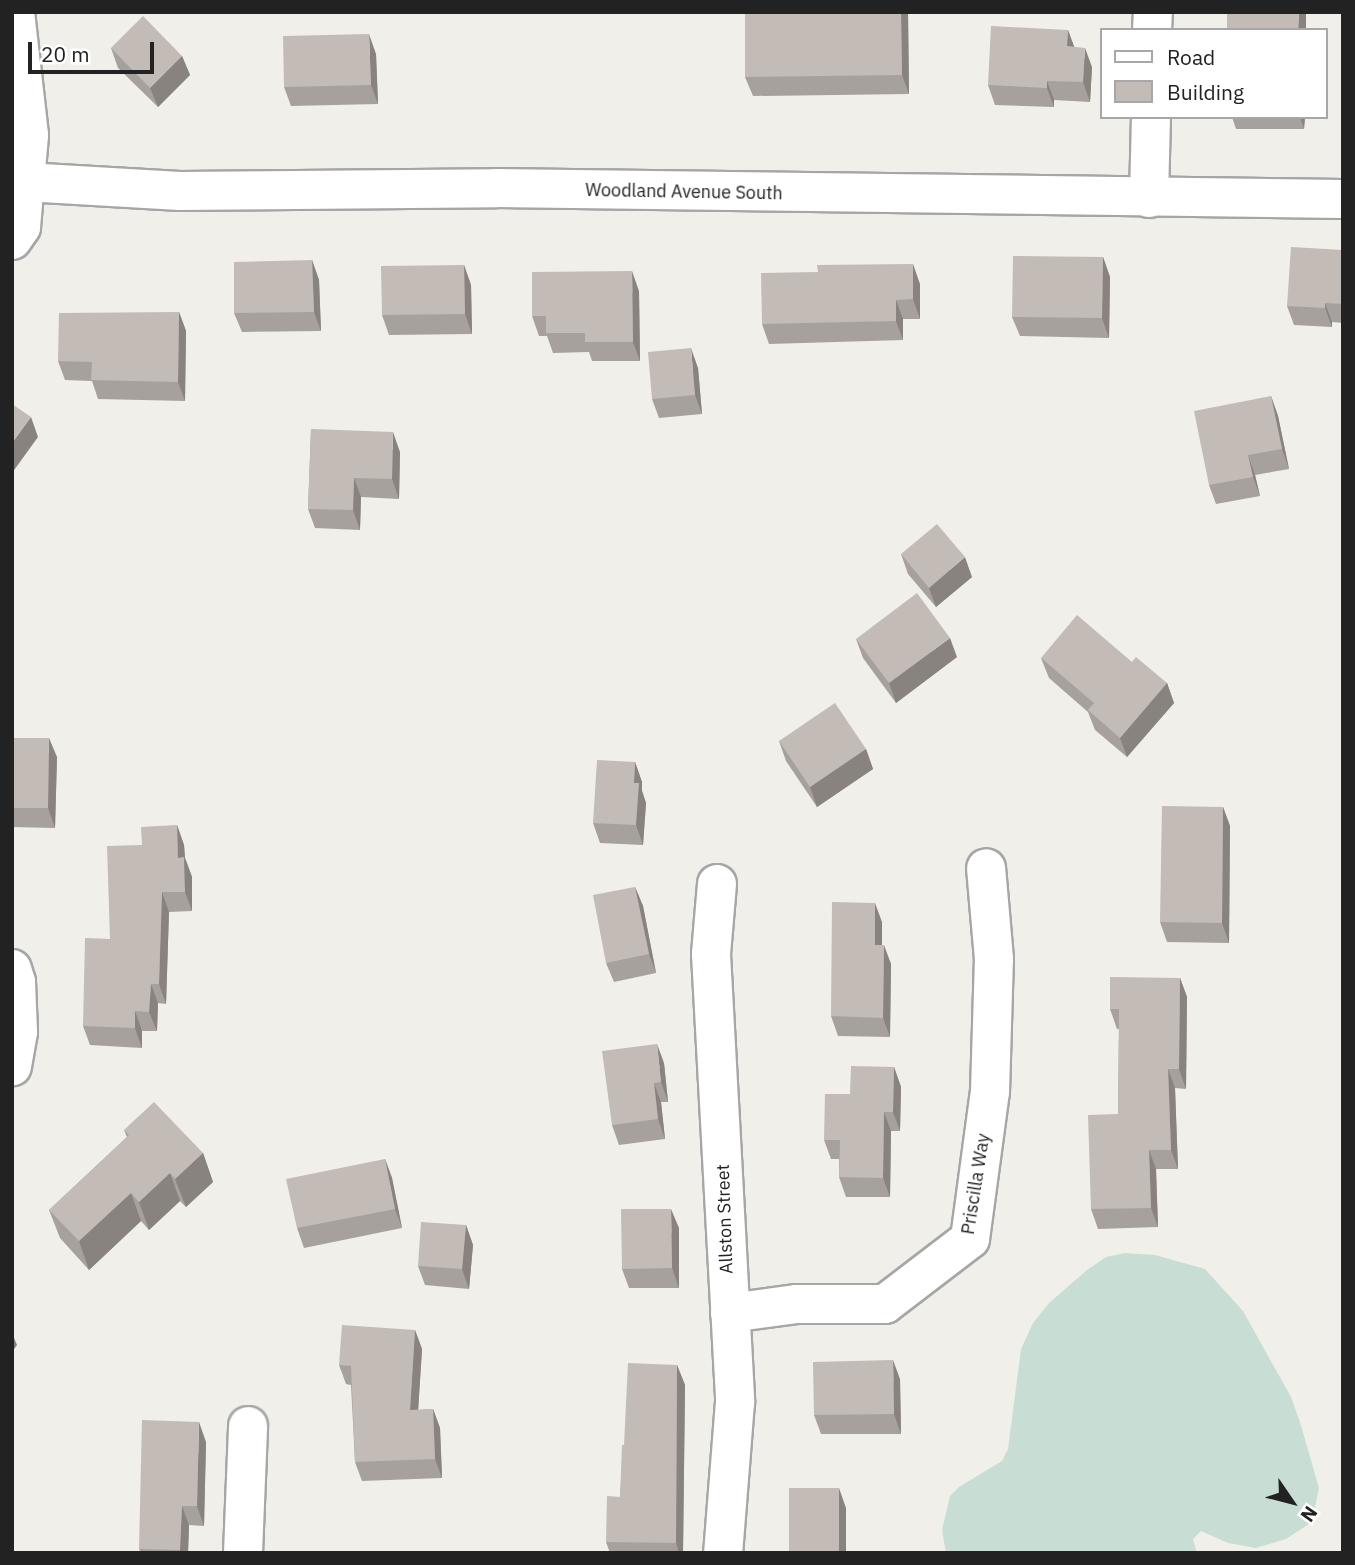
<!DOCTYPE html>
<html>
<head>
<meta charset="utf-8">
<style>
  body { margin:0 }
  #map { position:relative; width:1355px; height:1565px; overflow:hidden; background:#f1efe9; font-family:"IBM Plex Sans",sans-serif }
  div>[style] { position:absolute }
  .wetland>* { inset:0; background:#c8ded4 }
  .roads { filter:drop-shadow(2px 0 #a6a6a6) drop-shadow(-2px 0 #a6a6a6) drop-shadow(0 2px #a6a6a6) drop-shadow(0 -2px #a6a6a6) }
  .minor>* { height:38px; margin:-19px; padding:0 19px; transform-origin:19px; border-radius:19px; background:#fff }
  .wall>* { inset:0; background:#a7a19d }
  .shaded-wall>* { inset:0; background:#88837f }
  .building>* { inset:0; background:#c2bbb6 }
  span { translate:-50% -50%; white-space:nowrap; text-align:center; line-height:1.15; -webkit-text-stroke:5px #fff; paint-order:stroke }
  .street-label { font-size:18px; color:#222 }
  .frame { position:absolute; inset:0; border:14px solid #222; pointer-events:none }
  .legend { position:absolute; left:1100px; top:28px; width:228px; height:91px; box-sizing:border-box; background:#fff; border:2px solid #a7a7a7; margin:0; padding:9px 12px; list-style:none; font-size:21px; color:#222 }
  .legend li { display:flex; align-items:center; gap:14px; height:35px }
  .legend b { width:35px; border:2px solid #a7a7a7 }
  .north { position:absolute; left:1257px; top:1467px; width:70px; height:70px; -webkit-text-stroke:5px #fff; paint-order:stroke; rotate:125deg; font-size:19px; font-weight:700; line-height:28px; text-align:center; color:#222 }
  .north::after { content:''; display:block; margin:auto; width:24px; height:32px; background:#222; clip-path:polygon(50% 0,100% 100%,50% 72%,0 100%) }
  .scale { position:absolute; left:28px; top:42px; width:126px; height:32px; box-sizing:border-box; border:4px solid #222; border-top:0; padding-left:9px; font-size:21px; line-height:24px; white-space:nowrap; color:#222; -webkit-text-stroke:5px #fff; paint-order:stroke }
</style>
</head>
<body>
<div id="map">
  <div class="wetland">
    <i style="clip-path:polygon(1125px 1253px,1155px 1255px,1205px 1269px,1243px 1311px,1291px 1397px,1300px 1422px,1319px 1488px,1312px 1522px,1286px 1539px,1256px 1548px,1228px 1543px,1201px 1531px,1193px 1539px,1197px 1553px,946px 1553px,942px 1530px,950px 1496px,959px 1487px,1002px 1461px,1008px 1449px,1021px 1349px,1033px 1323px,1049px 1303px,1087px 1270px,1106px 1257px)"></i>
  </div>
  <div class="roads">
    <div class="minor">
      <i style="left:1152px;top:30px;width:18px;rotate:-87deg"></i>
      <i style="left:25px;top:182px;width:155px;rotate:3.3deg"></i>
      <i style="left:180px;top:191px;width:317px;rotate:-0.5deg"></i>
      <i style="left:497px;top:188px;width:846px;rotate:0.74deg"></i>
      <i style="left:1149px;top:198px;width:81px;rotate:-88.6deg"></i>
      <i style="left:12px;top:240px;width:16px;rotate:-55deg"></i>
      <i style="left:21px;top:227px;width:92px;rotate:-85deg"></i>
      <i style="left:29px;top:135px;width:124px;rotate:-96.5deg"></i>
      <i style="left:717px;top:884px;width:70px;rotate:94.9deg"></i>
      <i style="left:711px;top:954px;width:449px;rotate:86.9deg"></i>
      <i style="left:735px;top:1402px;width:151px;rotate:94.5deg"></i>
      <i style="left:12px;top:969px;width:14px;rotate:73deg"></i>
      <i style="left:16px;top:982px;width:50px;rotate:87.7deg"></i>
      <i style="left:18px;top:1032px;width:35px;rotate:100deg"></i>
      <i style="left:730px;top:1313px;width:68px;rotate:-7.7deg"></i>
      <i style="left:797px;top:1304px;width:88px"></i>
      <i style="left:885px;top:1304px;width:107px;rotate:-37.4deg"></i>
      <i style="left:970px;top:1239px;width:148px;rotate:-82.3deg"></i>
      <i style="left:990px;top:1092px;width:133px;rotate:-88.3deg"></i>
      <i style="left:994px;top:959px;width:91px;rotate:-95deg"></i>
      <i style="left:243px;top:1553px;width:127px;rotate:-87.7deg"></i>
    </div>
  </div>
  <div class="wall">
    <i style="clip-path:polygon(908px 12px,909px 94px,753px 96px,745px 77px)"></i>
    <i style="clip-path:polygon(1068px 30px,1074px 47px,1092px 67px,1090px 102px,1054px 100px,1054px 107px,995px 105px,988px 85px)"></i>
    <i style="clip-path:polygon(111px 48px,182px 56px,190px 75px,158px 107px,118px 68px)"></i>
    <i style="clip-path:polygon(376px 54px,378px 104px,291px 106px,284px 87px)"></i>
    <i style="clip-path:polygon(1232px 117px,1305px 117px,1304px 129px,1236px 129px)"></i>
    <i style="clip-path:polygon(1343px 250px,1343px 323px,1332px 322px,1332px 327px,1294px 325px,1287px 306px)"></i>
    <i style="clip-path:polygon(1103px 257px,1110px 277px,1109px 338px,1020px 336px,1012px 317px)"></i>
    <i style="clip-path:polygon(312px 260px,319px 280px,321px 331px,242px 332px,234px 313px)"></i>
    <i style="clip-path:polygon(464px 265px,471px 285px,472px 334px,389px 335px,382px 315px)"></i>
    <i style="clip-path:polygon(920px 284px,920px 319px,903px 319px,903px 340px,769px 344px,762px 324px)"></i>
    <i style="clip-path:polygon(639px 291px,640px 361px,592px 361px,589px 352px,553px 353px,547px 336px,539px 336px,532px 316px)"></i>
    <i style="clip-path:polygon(179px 312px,186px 331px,185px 401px,98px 399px,92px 381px,65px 380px,58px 361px)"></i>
    <i style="clip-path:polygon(698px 368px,702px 414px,659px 418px,652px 399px)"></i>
    <i style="clip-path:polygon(1271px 396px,1278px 416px,1289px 469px,1255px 475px,1260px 496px,1216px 504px,1209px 485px)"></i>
    <i style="clip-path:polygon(311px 429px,400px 452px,399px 499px,361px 497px,360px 530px,315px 528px,308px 509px)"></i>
    <i style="clip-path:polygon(901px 554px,972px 577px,936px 607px,908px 574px)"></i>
    <i style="clip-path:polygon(856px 639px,957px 657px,896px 703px,863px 658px)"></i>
    <i style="clip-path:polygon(1041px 658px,1132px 662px,1167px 683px,1174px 703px,1127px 757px,1095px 730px,1088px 712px,1049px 678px)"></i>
    <i style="clip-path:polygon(12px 738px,57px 757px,55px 828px,12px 827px)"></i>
    <i style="clip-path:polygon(779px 741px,866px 749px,873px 769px,817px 807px,786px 761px)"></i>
    <i style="clip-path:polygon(635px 762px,642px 782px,642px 791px,646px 803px,643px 845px,600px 843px,593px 823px)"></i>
    <i style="clip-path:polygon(1223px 807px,1230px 826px,1229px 943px,1167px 942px,1160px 922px)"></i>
    <i style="clip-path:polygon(177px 825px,184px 845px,185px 858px,192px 877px,192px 911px,169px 912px,166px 1004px,158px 1003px,157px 1031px,142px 1031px,142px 1048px,90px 1045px,83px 1026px,110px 939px,142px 845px)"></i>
    <i style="clip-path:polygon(635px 887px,643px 906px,656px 973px,614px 982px,606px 963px)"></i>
    <i style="clip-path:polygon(882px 922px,882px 945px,891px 964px,890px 1037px,838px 1036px,831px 1016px)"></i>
    <i style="clip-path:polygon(1180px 978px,1187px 997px,1186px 1089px,1175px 1088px,1178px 1169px,1156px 1169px,1158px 1227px,1098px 1229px,1091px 1209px,1118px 1114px,1119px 1029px,1117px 1029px,1110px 1009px)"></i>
    <i style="clip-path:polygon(664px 1063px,668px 1102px,661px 1102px,665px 1139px,619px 1145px,612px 1125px)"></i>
    <i style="clip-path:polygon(894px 1067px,901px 1087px,900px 1131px,891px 1131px,890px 1197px,846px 1197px,839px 1177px,839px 1159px,831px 1159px,824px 1140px,850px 1094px)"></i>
    <i style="clip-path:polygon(124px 1130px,203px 1153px,213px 1182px,186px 1207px,180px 1201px,149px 1230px,141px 1221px,89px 1270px,60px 1238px,49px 1210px,127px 1137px)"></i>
    <i style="clip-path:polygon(385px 1159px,392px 1178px,402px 1228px,304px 1248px,297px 1228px)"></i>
    <i style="clip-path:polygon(466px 1225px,473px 1245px,469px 1289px,425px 1285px,418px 1266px)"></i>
    <i style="clip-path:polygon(679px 1228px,679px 1288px,629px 1288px,622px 1269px)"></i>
    <i style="clip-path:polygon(415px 1330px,422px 1349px,418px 1410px,433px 1409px,440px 1428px,442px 1478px,362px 1481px,355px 1462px,351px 1385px,346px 1384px,339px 1365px)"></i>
    <i style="clip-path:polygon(677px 1365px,685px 1385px,683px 1553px,610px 1553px,606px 1542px,620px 1497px,624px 1445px)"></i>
    <i style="clip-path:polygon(900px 1379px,901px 1434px,821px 1434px,814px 1415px)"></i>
    <i style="clip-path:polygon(206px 1442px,204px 1526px,189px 1525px,188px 1553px,141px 1553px,139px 1549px)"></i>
  </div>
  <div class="shaded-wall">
    <i style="clip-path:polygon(901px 12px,908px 12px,909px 94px,902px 75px)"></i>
    <i style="clip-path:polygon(1299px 12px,1306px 12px,1306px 30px,1298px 30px)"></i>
    <i style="clip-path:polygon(1068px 30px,1075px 49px,1067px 46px)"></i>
    <i style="clip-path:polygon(369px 34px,376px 54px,378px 104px,371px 85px)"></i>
    <i style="clip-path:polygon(1085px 48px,1092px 67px,1090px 102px,1083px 82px)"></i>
    <i style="clip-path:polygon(182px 56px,190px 75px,158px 107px,150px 88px)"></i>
    <i style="clip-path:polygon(1047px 81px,1054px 100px,1054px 107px,1047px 88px)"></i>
    <i style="clip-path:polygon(1300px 117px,1305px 117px,1304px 129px)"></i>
    <i style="clip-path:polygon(1103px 257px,1110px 277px,1109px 338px,1102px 318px)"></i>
    <i style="clip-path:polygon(312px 260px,319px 280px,321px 331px,314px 312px)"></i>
    <i style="clip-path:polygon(913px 264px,920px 284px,920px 319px,913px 299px)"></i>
    <i style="clip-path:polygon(464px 265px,471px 285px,472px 334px,465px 314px)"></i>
    <i style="clip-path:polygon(632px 271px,639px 291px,640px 361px,633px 342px)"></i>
    <i style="clip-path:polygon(896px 300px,903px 319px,903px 340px,896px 321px)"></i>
    <i style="clip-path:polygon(1325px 303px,1332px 322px,1332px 327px,1325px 308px)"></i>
    <i style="clip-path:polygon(179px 312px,186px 331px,185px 401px,178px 382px)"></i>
    <i style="clip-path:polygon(691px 348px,698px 368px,702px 414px,695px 395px)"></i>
    <i style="clip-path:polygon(1271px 396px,1278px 416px,1289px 469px,1282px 449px)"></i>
    <i style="clip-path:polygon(31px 417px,38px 437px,12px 473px,12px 443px)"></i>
    <i style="clip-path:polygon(393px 432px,400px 452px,399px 499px,392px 479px)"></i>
    <i style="clip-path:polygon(1248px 455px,1255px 475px,1260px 496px,1253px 477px)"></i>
    <i style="clip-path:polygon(354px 478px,361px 497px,360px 530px,353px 510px)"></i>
    <i style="clip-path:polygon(965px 557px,972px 577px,936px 607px,929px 588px)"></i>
    <i style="clip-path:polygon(950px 638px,957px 657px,896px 703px,889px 683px)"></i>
    <i style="clip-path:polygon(1167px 683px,1174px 703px,1127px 757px,1120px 738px)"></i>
    <i style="clip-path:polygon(49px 738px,57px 757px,55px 828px,48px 808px)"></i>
    <i style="clip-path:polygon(866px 749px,873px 769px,817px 807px,810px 787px)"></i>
    <i style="clip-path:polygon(635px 762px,642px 782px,642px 791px,646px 803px,643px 845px,636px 825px,634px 783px)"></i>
    <i style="clip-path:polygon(1223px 807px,1230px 826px,1229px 943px,1222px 923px)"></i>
    <i style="clip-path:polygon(177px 825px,184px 845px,185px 858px,192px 877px,192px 911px,185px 892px,178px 858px)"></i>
    <i style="clip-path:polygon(635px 887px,643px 906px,656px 973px,649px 954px)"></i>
    <i style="clip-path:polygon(162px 892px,169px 912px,166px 1004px,159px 984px)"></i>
    <i style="clip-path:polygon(875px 903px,882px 922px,882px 964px,875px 945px)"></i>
    <i style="clip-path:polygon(884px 945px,891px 964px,890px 1037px,883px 1018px)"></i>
    <i style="clip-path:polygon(1180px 978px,1187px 997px,1186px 1089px,1179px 1069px)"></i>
    <i style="clip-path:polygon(151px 984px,158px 1003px,157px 1031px,149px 1012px)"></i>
    <i style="clip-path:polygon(135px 1011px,142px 1031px,142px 1048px,135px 1028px)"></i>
    <i style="clip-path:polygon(657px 1044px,664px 1063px,668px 1102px,661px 1082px)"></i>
    <i style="clip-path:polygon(894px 1067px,901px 1087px,900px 1131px,893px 1112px)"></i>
    <i style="clip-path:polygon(1168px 1069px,1175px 1088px,1178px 1169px,1171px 1150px)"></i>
    <i style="clip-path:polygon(654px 1083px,661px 1102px,665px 1139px,658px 1119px)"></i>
    <i style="clip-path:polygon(884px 1112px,891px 1131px,890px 1197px,883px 1178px)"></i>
    <i style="clip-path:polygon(1149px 1150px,1156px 1169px,1158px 1227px,1151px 1208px)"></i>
    <i style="clip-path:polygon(203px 1153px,213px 1182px,186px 1207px,175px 1179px)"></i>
    <i style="clip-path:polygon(385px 1159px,392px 1178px,402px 1228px,395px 1209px)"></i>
    <i style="clip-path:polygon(170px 1173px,180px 1201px,149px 1230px,139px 1202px)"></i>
    <i style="clip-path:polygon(131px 1193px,141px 1221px,89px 1270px,79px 1241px)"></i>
    <i style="clip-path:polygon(671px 1209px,679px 1228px,679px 1288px,672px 1268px)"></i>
    <i style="clip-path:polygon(466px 1225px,473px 1245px,469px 1289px,462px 1269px)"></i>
    <i style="clip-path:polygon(415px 1330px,422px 1349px,417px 1429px,410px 1410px)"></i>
    <i style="clip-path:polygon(12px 1333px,17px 1345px,12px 1352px)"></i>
    <i style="clip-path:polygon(893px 1360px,900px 1379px,901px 1434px,894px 1414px)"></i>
    <i style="clip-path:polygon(677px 1365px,685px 1385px,683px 1553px,679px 1553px,676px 1543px)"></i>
    <i style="clip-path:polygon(433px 1409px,440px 1428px,442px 1478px,435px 1459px)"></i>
    <i style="clip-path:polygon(199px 1422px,206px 1442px,204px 1526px,197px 1506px)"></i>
    <i style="clip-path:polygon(839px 1488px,846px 1508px,846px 1553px,839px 1553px)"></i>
    <i style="clip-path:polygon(182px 1506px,189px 1525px,188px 1553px,181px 1553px,180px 1550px)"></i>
  </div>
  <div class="building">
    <i style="clip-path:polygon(745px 12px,901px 12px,902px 75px,745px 77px)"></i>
    <i style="clip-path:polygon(1227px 12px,1299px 12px,1298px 30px,1227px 30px)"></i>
    <i style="clip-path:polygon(143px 16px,182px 56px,150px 88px,111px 48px)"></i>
    <i style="clip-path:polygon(991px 26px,1068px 30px,1067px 46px,1085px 48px,1083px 82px,1047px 81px,1047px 88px,988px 85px)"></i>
    <i style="clip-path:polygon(369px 34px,371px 85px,284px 87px,283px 36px)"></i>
    <i style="clip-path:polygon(1291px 247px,1343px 250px,1343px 304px,1325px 303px,1325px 308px,1287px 306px)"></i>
    <i style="clip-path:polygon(1013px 256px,1103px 257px,1102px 318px,1012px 317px)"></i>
    <i style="clip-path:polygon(312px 260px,314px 312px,234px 313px,234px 262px)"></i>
    <i style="clip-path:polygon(913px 264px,913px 299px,896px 300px,896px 321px,762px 324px,761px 273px,818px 272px,817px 265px)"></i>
    <i style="clip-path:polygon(464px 265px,465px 314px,382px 315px,381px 266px)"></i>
    <i style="clip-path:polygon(632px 271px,633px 342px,585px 342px,585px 333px,546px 333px,546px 316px,532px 316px,532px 272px)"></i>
    <i style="clip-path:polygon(179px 312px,178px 382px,91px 380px,92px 362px,58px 361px,59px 313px)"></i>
    <i style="clip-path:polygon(691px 348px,695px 395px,652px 399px,648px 352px)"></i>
    <i style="clip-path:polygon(1271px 396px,1282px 449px,1248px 455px,1253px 477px,1209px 485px,1194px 411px)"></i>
    <i style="clip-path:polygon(12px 404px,31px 417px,12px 443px)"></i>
    <i style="clip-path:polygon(311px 429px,393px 432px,392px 479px,354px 478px,353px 510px,308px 509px)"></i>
    <i style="clip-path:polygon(937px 524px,965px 557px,929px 588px,901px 554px)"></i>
    <i style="clip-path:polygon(917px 593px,950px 638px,889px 683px,856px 639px)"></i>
    <i style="clip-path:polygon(1077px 615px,1132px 662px,1136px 657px,1167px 683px,1120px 738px,1088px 710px,1094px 703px,1041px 658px)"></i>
    <i style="clip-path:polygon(835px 703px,866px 749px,810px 787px,779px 741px)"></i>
    <i style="clip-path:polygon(12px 738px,49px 738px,48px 808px,12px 808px)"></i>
    <i style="clip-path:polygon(597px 760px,635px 762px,634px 783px,639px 783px,636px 825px,593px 823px)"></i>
    <i style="clip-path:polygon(1162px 806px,1223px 807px,1222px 923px,1160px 922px)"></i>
    <i style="clip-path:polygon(177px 825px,178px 858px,184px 857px,185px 892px,162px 892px,159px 984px,151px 984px,149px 1012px,135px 1011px,135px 1028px,83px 1026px,85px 938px,110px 939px,107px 846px,142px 845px,141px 827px)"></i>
    <i style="clip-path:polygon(635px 887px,649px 954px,606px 963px,593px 895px)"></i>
    <i style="clip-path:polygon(832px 902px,875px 903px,875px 945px,884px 945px,883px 1018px,831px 1016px)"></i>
    <i style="clip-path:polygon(1110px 977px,1180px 978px,1179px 1069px,1168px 1069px,1171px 1150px,1149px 1150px,1151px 1208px,1091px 1209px,1088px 1115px,1118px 1114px,1119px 1009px,1110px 1009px)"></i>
    <i style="clip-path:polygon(657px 1044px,661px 1082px,654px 1083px,658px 1119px,612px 1125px,602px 1051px)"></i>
    <i style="clip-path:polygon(851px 1066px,894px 1067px,893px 1112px,884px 1112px,883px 1178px,839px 1177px,840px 1140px,824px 1140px,825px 1094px,850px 1094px)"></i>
    <i style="clip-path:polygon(154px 1102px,203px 1153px,175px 1179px,170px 1173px,139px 1202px,131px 1193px,79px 1241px,49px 1210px,129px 1135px,124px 1130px)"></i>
    <i style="clip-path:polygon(385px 1159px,395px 1209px,297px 1228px,286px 1179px)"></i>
    <i style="clip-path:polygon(621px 1209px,671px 1209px,672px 1268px,622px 1269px)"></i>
    <i style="clip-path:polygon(421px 1222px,466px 1225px,462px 1269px,418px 1266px)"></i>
    <i style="clip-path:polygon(342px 1325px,415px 1330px,410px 1410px,433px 1409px,435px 1459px,355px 1462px,351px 1366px,339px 1365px)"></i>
    <i style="clip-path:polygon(893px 1360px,894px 1414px,814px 1415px,813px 1362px)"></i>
    <i style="clip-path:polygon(628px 1363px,677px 1365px,676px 1543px,606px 1542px,607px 1496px,620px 1497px,622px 1445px,624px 1445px)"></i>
    <i style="clip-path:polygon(142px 1420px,199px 1422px,197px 1506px,182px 1506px,180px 1550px,139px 1549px)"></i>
    <i style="clip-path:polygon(789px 1488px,839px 1488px,839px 1553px,789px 1553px)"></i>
  </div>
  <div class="street-label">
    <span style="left:684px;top:192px;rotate:1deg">Woodland Avenue South</span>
    <span style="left:976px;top:1184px;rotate:-81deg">Priscilla Way</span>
    <span style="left:725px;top:1219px;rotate:-92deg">Allston Street</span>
  </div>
  <div class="frame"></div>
  <ul class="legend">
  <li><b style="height:9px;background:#fff"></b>Road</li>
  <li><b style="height:19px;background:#c2bbb6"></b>Building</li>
  </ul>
  <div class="north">N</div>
  <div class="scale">20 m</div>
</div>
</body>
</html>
